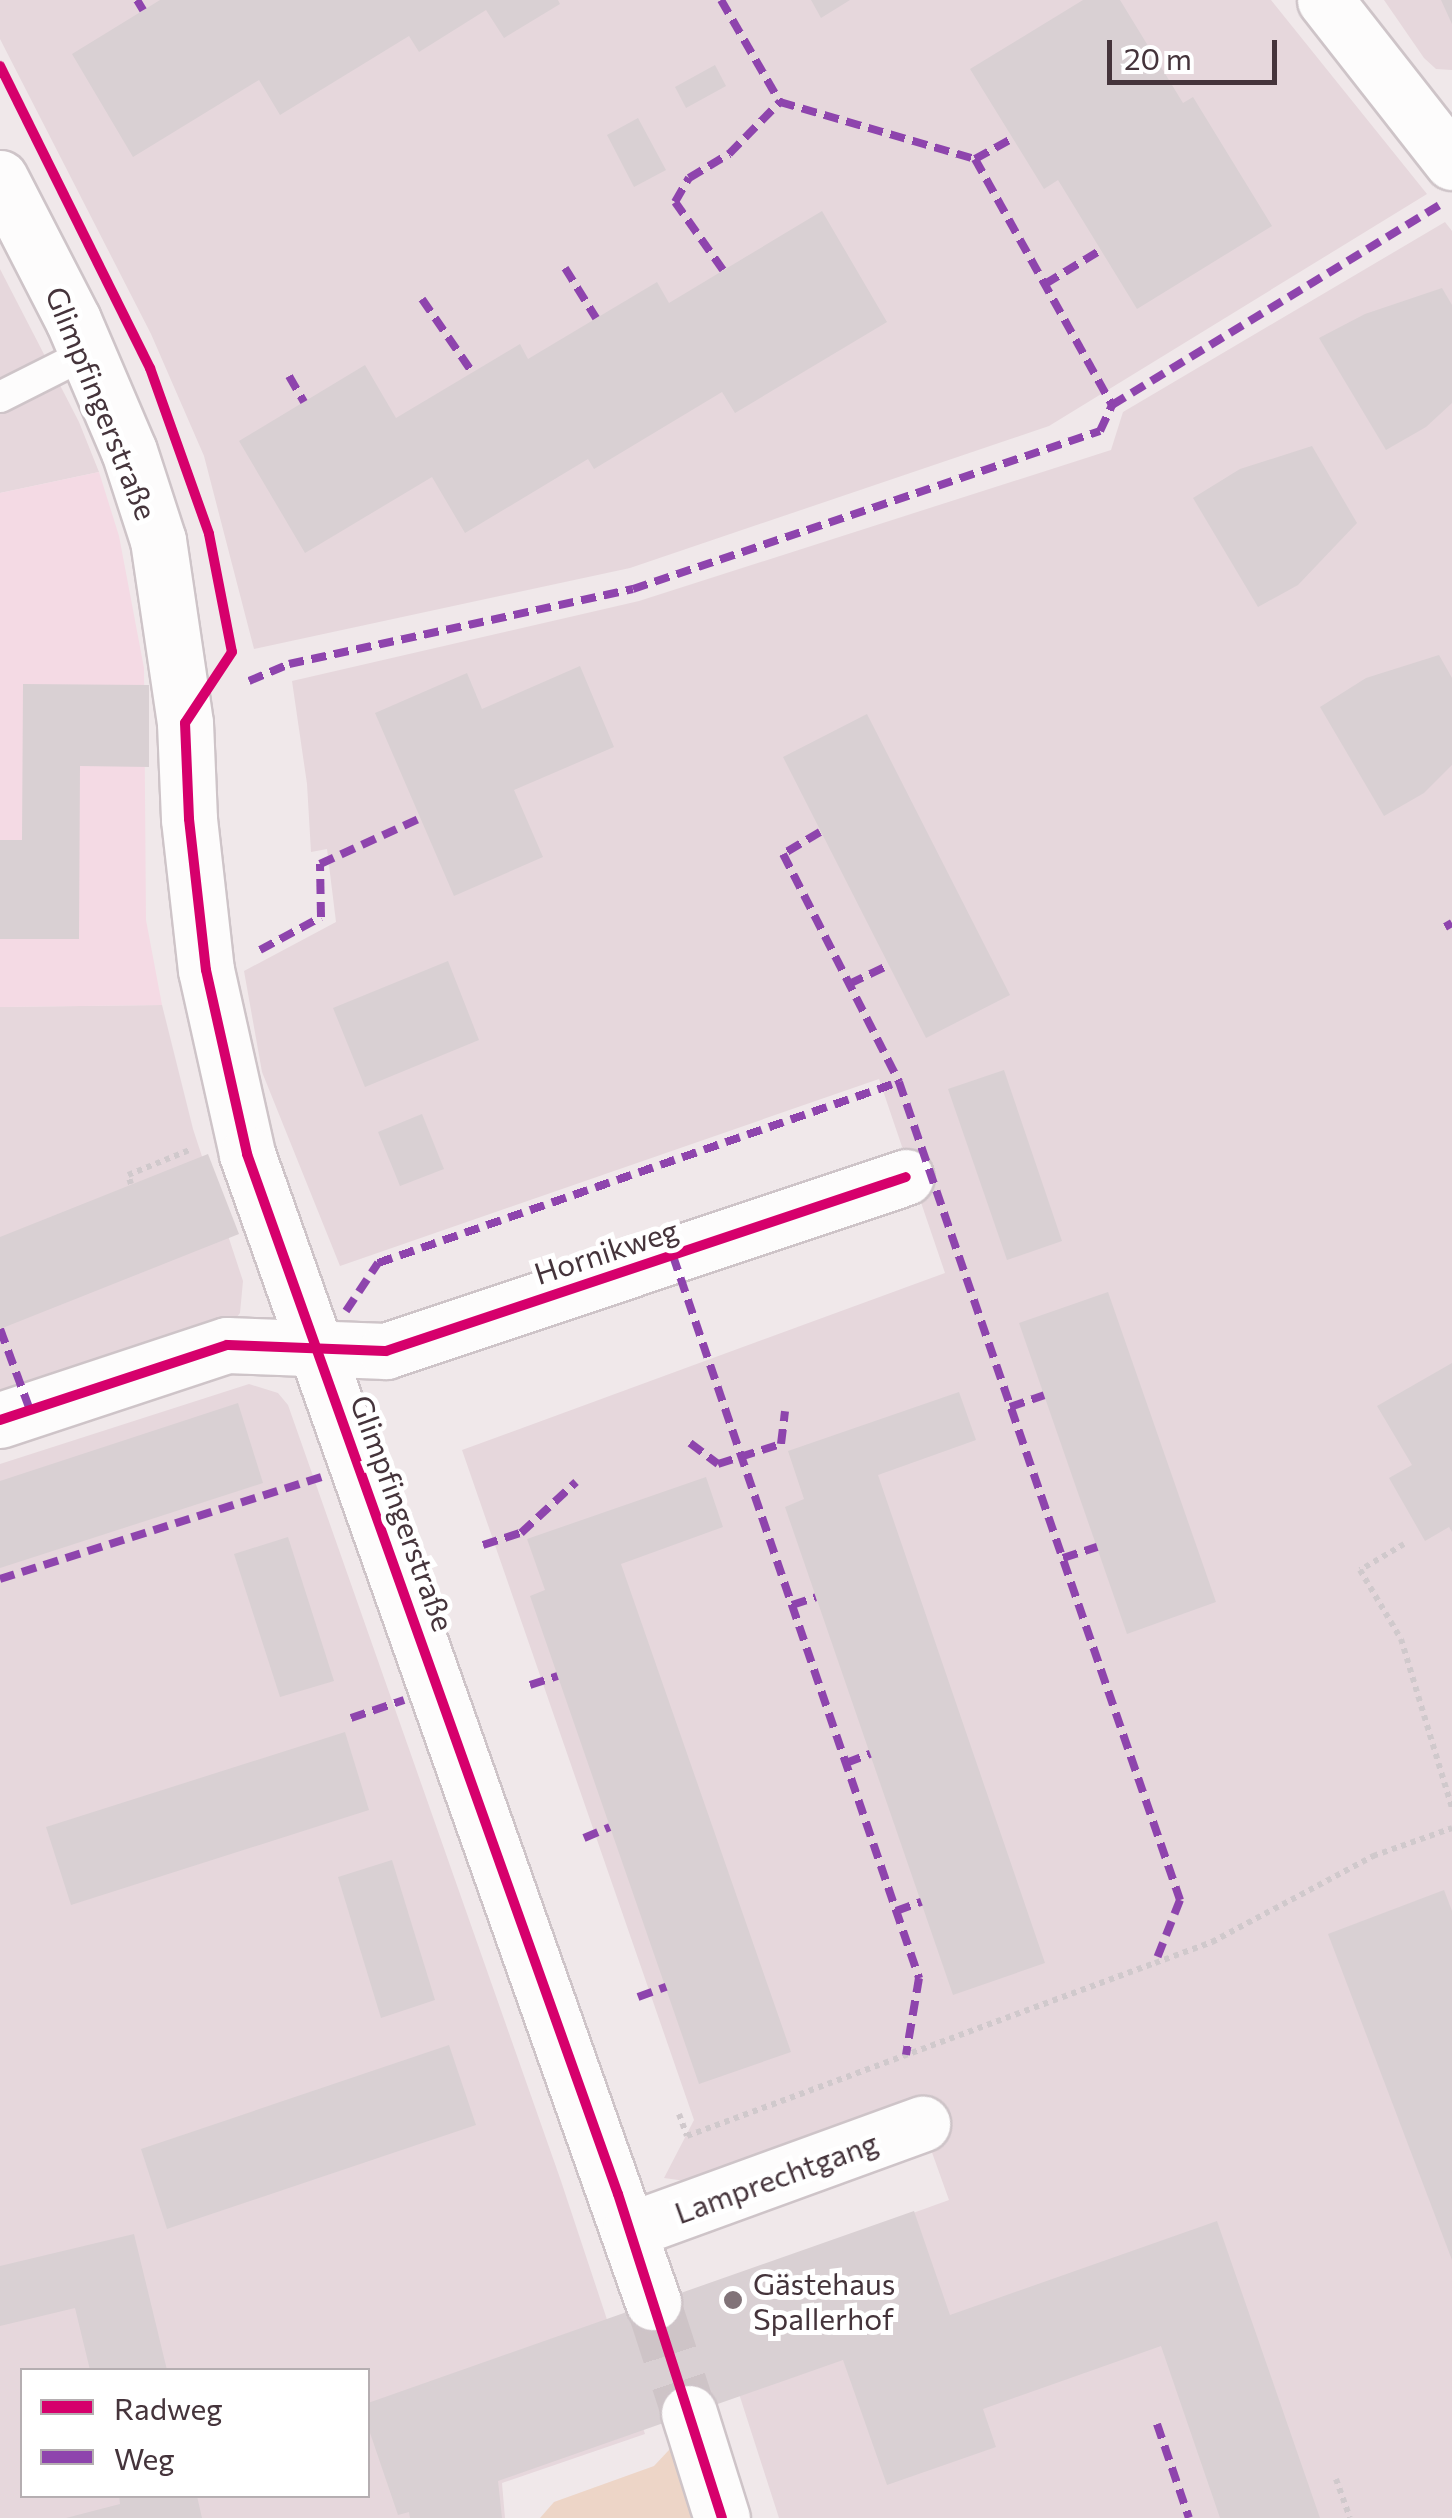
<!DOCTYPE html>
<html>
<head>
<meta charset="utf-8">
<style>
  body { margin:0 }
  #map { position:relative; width:1452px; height:2518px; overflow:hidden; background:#f0e8ea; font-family:Commissioner,sans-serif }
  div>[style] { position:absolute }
  .residential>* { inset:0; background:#e6d7dc }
  .commercial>* { inset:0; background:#f4dae4 }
  .green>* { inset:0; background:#edd5c7 }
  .building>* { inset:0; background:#d9d0d3 }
  .minor-tunnel>* { height:55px; margin-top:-27.5px; transform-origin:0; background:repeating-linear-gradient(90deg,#cec4c7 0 55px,transparent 0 83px) }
  .path>* { height:6px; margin-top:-3px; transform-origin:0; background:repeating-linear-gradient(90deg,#d0c9cc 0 5px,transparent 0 10px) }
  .roads { filter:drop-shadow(2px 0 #cec4c8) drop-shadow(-2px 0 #cec4c8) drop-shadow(0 2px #cec4c8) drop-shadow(0 -2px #cec4c8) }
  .service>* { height:30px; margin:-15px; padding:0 15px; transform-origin:15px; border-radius:15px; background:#fdfcfc }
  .minor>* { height:55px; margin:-27.5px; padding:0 27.5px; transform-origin:27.5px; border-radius:27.5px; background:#fdfcfc }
  .quiet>* { height:8px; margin-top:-4px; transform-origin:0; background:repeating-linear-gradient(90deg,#8e44ad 0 15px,transparent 0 23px) }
  .cycleway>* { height:10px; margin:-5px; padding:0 5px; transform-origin:5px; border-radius:5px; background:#d6006c }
  .dots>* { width:28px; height:28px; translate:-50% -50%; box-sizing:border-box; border:5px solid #fff; border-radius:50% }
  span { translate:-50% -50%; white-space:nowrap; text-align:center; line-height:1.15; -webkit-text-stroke:10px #fff; paint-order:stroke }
  .street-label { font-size:30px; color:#45343b }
  .poi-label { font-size:30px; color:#45343b }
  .left { translate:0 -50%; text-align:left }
  .legend { position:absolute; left:20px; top:2368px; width:350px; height:130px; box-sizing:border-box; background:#fff; border:2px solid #b5aeb1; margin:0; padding:12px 18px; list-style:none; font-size:30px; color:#45343b }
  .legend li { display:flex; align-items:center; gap:20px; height:50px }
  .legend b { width:50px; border:2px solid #b5aeb1 }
  .scale { position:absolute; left:1107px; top:40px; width:170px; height:45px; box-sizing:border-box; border:5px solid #45343b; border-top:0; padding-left:12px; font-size:30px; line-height:35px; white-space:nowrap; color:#45343b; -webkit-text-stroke:8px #fff; paint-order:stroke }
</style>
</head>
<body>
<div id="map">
  <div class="residential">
    <i style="clip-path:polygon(0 0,1271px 0,1427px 194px,1049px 426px,630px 568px,254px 649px,204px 456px,151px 334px,0 39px)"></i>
    <i style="clip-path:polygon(1384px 0,1452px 0,1452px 70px,1436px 69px,1424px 58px)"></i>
    <i style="clip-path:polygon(1445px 222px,1452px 231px,1452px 2518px,779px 2518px,705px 2288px,949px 2200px,915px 2105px,700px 2183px,664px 2178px,694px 2120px,462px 1450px,945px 1273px,879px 1079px,340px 1266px,262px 1072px,244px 971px,336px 922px,327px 849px,311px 852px,307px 784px,292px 681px,639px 601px,1111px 450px,1123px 412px)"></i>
    <i style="clip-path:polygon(0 269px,79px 422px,99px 472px,0 493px)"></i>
    <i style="clip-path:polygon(162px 1005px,193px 1129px,243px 1281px,240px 1313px,228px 1328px,0 1402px,0 1007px)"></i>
    <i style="clip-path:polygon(evenodd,249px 1384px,278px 1393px,288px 1405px,561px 2181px,645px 2434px,502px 2483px,505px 2518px,0 2518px,0 1464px,249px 1384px,22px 2370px,368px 2370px,368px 2496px,22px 2496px,22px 2370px)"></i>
  </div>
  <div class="commercial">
    <i style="clip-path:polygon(99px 472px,119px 536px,144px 668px,146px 920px,162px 1005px,0 1007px,0 493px)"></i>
  </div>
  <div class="green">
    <i style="clip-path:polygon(673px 2435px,700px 2518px,540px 2518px,554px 2502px,654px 2466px,669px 2450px)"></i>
  </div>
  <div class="building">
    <i style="clip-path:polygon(160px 0,558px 0,560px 4px,504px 38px,486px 10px,419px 52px,409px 36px,280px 115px,259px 80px,133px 157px,72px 54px)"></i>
    <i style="clip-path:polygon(811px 0,850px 0,821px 18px)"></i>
    <i style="clip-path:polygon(1083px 0,1120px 0,1183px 103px,1193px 97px,1272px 226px,1137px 309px,1058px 180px,1044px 189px,970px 69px)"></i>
    <i style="clip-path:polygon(1441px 0,1452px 0,1452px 24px)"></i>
    <i style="clip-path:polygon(715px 65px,726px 86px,686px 108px,675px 87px)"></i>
    <i style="clip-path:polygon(638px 118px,666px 170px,634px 187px,607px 135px)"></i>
    <i style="clip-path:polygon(822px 211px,887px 322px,735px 413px,722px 392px,594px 469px,588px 459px,465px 533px,432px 477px,305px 553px,239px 441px,365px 365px,396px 418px,520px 344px,528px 359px,657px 282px,669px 303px)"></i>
    <i style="clip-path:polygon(1442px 288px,1452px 305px,1452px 403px,1426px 427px,1386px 450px,1319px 338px,1365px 314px)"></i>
    <i style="clip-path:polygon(1312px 446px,1357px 523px,1298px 585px,1258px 607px,1193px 498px,1240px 469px)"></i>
    <i style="clip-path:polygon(1439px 655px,1452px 678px,1452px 765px,1424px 793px,1384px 816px,1320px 707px,1366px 678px)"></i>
    <i style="clip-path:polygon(580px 666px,614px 747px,514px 790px,543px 857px,454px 896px,375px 713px,467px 673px,482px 709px)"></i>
    <i style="clip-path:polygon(23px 684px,149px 685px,149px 767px,80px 766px,79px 939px,0 939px,0 840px,22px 840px)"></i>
    <i style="clip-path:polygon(867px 714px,1010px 995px,926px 1038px,783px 757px)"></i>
    <i style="clip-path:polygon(448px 961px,479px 1040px,365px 1087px,333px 1008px)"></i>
    <i style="clip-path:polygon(1004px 1070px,1062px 1241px,1007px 1260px,948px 1089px)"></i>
    <i style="clip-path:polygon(422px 1114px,444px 1169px,400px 1186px,378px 1132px)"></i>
    <i style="clip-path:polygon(208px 1154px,239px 1234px,0 1329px,0 1237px)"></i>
    <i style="clip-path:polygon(1108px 1292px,1216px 1602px,1127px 1634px,1019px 1323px)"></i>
    <i style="clip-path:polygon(1452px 1363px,1452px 1532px,1449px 1527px,1425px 1541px,1389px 1478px,1412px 1465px,1377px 1406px)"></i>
    <i style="clip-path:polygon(959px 1392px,976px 1440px,878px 1475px,1045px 1963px,953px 1995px,785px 1507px,804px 1499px,788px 1451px)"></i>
    <i style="clip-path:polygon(238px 1403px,263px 1483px,0 1568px,0 1481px)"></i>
    <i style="clip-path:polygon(706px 1477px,723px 1527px,621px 1564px,791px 2052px,699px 2084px,530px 1596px,545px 1590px,527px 1539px)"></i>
    <i style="clip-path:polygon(288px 1537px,334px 1681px,280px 1697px,234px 1554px)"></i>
    <i style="clip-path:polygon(345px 1732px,369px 1810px,71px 1905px,46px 1827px)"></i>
    <i style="clip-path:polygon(392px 1860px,435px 2000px,381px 2018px,338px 1877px)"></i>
    <i style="clip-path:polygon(1444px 1890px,1452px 1911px,1452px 2260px,1328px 1934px)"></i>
    <i style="clip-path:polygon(449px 2045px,476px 2125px,167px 2229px,141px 2149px)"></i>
    <i style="clip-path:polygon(914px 2211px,950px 2315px,1217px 2221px,1320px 2518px,1220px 2518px,1161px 2346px,983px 2409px,996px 2447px,887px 2485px,843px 2360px,498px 2481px,502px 2518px,410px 2518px,409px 2512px,398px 2515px,368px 2427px,368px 2403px)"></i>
    <i style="clip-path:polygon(134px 2234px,167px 2370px,90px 2370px,75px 2308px,0 2326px,0 2266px)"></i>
    <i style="clip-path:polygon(119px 2496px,197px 2496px,202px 2518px,66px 2518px,120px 2504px)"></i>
  </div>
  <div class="minor-tunnel">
    <i style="left:653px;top:2302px;width:117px;rotate:72deg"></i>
  </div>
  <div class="path">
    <i style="left:131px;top:1184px;width:9px;rotate:-108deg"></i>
    <i style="left:128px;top:1175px;width:69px;rotate:-22.1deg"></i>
    <i style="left:1404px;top:1544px;width:51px;rotate:149.4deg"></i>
    <i style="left:1360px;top:1570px;width:80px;rotate:59.3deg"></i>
    <i style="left:1401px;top:1639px;width:177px;rotate:73.2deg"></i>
    <i style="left:679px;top:2114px;width:23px;rotate:70deg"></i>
    <i style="left:687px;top:2136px;width:499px;rotate:-20.3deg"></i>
    <i style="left:1155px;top:1963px;width:61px;rotate:-20.2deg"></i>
    <i style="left:1212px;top:1942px;width:183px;rotate:-28.1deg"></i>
    <i style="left:1373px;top:1856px;width:84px;rotate:-19.5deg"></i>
    <i style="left:1336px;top:2479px;width:41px;rotate:70.3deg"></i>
  </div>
  <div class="roads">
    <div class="service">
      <i style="left:0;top:397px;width:97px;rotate:-26.8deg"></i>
    </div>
    <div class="minor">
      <i style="left:1325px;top:0;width:206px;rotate:51.9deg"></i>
      <i style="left:0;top:178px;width:160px;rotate:62.8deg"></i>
      <i style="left:73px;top:320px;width:142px;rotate:66.9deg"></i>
      <i style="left:129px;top:451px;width:94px;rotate:72deg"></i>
      <i style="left:158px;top:540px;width:185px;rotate:81.6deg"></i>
      <i style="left:185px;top:723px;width:96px;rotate:87.6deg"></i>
      <i style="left:189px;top:819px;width:152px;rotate:83.6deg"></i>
      <i style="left:206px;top:970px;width:189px;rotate:77.4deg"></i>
      <i style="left:247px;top:1154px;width:1218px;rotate:70.52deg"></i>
      <i style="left:0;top:1420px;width:239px;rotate:-18.3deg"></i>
      <i style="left:227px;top:1345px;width:159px;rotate:2.2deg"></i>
      <i style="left:386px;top:1351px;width:548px;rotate:-18.5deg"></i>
      <i style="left:630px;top:2230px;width:311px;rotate:-20deg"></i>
      <i style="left:689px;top:2413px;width:110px;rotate:72.6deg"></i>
    </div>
  </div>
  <div class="quiet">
    <i style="left:137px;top:0;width:12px;rotate:59deg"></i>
    <i style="left:721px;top:0;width:118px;rotate:60deg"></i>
    <i style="left:780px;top:102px;width:203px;rotate:16.3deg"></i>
    <i style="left:975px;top:159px;width:282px;rotate:60.9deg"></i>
    <i style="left:975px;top:159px;width:43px;rotate:-28.9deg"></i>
    <i style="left:565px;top:268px;width:59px;rotate:58.2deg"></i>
    <i style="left:723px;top:270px;width:83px;rotate:-125.2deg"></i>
    <i style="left:675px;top:202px;width:28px;rotate:-60deg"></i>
    <i style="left:689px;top:178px;width:47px;rotate:-31deg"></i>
    <i style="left:729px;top:154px;width:73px;rotate:-45.6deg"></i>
    <i style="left:1045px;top:284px;width:66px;rotate:-31.3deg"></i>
    <i style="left:422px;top:299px;width:88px;rotate:55.6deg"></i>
    <i style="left:289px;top:376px;width:30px;rotate:60deg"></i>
    <i style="left:249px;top:681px;width:43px;rotate:-23deg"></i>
    <i style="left:289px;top:664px;width:352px;rotate:-12.3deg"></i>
    <i style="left:633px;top:589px;width:493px;rotate:-18.7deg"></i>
    <i style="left:1100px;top:431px;width:29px;rotate:-65deg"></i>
    <i style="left:1112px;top:405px;width:391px;rotate:-31.4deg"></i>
    <i style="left:820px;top:832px;width:43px;rotate:149.3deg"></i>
    <i style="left:783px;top:854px;width:256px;rotate:63deg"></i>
    <i style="left:899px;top:1082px;width:865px;rotate:71.04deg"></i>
    <i style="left:1180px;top:1900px;width:68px;rotate:111.6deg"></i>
    <i style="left:1445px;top:927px;width:8px;rotate:-30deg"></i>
    <i style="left:260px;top:950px;width:69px;rotate:-28.4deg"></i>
    <i style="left:321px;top:917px;width:53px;rotate:-91.1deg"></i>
    <i style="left:320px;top:864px;width:111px;rotate:-24.5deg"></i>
    <i style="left:849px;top:984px;width:44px;rotate:-25.4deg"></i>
    <i style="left:673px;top:1256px;width:763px;rotate:71.18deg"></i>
    <i style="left:919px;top:1978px;width:78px;rotate:99.6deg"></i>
    <i style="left:346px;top:1311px;width:58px;rotate:-56.3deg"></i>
    <i style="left:378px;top:1263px;width:552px;rotate:-19.16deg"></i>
    <i style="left:0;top:1329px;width:86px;rotate:69.7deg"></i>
    <i style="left:1010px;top:1407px;width:36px;rotate:-19deg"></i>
    <i style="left:690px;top:1443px;width:35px;rotate:37deg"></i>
    <i style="left:718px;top:1464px;width:66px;rotate:-17.6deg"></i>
    <i style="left:781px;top:1444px;width:33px;rotate:-83deg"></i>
    <i style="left:483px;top:1545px;width:40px;rotate:-18deg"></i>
    <i style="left:521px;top:1533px;width:75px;rotate:-42.8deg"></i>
    <i style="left:1063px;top:1558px;width:36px;rotate:-18deg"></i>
    <i style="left:0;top:1579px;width:341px;rotate:-17.6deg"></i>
    <i style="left:792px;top:1605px;width:25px;rotate:-18deg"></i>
    <i style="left:530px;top:1685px;width:29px;rotate:-18deg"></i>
    <i style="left:351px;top:1718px;width:56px;rotate:-18.8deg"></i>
    <i style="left:846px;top:1763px;width:26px;rotate:-21deg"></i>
    <i style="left:584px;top:1838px;width:28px;rotate:-23deg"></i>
    <i style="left:896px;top:1911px;width:27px;rotate:-20deg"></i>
    <i style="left:638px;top:1997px;width:30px;rotate:-20deg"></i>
    <i style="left:1157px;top:2424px;width:99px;rotate:71.2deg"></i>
  </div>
  <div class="cycleway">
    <i style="left:0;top:66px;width:337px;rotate:63.6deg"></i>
    <i style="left:150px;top:368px;width:176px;rotate:70.4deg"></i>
    <i style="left:209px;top:534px;width:120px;rotate:79deg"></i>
    <i style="left:232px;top:652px;width:85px;rotate:123.5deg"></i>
    <i style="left:185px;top:723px;width:96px;rotate:87.6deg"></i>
    <i style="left:189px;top:819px;width:152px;rotate:83.6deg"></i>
    <i style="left:206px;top:970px;width:189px;rotate:77.4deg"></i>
    <i style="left:247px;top:1154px;width:1104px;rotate:70.37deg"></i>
    <i style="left:618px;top:2194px;width:340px;rotate:72.2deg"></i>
    <i style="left:0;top:1420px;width:239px;rotate:-18.3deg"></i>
    <i style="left:227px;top:1345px;width:159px;rotate:2.2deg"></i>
    <i style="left:386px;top:1351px;width:548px;rotate:-18.5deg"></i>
  </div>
  <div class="dots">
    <i style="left:733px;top:2300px;background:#817378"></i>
  </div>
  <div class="street-label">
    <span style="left:102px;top:403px;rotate:68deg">Glimpfingerstraße</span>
    <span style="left:606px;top:1251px;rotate:-18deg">Hornikweg</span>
    <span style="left:403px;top:1513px;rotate:70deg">Glimpfingerstraße</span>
    <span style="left:776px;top:2177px;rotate:-20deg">Lamprechtgang</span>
  </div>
  <div class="poi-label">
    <span class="left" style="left:753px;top:2300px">Gästehaus<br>Spallerhof</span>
  </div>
  <ul class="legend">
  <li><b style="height:12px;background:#d6006c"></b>Radweg</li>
  <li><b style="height:12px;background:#8e44ad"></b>Weg</li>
  </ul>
  <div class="scale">20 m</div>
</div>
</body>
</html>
